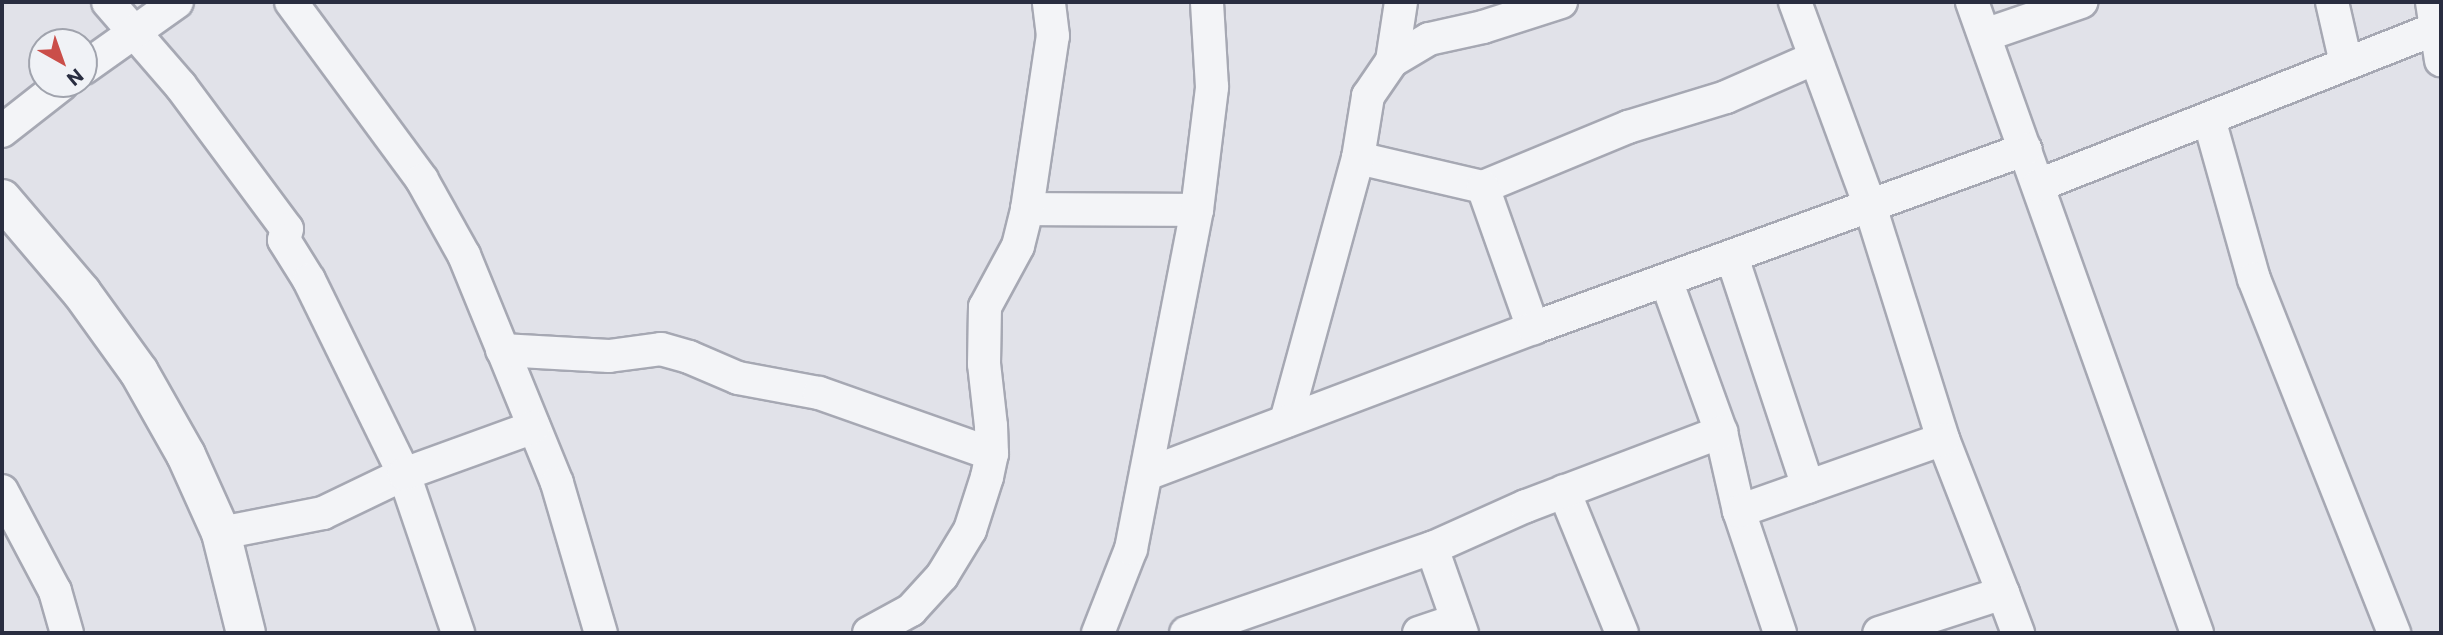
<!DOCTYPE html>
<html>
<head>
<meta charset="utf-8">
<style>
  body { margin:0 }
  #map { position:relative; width:2443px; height:635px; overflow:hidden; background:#e1e2e9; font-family:Commissioner,sans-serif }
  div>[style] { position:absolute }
  .roads { filter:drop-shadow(2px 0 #a6a8b3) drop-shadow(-2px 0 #a6a8b3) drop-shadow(0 2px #a6a8b3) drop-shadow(0 -2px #a6a8b3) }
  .minor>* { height:32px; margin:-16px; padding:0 16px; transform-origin:16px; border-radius:16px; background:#f3f4f7 }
  .tertiary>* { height:38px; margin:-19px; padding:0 19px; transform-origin:19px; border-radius:19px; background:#f3f4f7 }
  span { translate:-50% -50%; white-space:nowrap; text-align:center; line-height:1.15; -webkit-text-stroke:6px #f0f2f6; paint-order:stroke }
  .frame { position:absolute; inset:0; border:4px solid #292d40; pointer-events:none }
  .north { position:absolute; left:28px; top:28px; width:70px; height:70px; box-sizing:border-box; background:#f0f2f6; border:2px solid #a0a3ad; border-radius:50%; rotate:140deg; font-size:19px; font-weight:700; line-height:28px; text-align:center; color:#292d40 }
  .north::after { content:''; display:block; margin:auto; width:24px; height:32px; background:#ca4e49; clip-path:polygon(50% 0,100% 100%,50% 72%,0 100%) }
</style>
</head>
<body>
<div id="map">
  <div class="roads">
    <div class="minor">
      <i style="left:108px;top:2px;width:110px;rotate:49.1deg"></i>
      <i style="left:180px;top:85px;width:179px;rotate:53.4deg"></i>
      <i style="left:287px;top:229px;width:11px;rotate:105deg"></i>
      <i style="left:284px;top:240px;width:47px;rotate:58deg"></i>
      <i style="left:309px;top:280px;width:216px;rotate:63.9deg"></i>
      <i style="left:404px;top:474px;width:168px;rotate:71.2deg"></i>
      <i style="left:291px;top:2px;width:221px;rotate:53.6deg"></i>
      <i style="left:422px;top:180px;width:86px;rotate:60.8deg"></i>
      <i style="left:464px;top:255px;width:246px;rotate:67.8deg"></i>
      <i style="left:557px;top:483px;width:156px;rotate:73.7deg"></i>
      <i style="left:1795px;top:2px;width:217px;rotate:69.8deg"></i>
      <i style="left:1870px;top:206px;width:244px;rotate:72.6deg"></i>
      <i style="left:1943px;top:439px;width:165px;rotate:68.7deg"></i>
      <i style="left:2003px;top:593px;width:130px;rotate:162.1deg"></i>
      <i style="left:1972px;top:2px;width:670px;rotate:70.37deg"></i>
      <i style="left:2332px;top:2px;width:63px;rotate:77.1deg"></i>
      <i style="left:2432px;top:2px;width:59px;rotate:81.2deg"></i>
      <i style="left:1985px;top:35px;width:102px;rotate:-19deg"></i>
      <i style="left:1392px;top:61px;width:43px;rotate:-30.7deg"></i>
      <i style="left:1429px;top:39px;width:55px;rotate:-12.5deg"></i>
      <i style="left:1483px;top:27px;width:82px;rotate:-17.8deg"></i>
      <i style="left:84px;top:68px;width:114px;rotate:-35.4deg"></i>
      <i style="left:2209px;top:119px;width:166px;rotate:74.3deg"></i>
      <i style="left:2254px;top:279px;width:381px;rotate:68.4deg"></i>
      <i style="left:2px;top:131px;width:76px;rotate:-38.1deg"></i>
      <i style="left:1358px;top:158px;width:128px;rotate:13.1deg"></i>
      <i style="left:1483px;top:187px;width:157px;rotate:-22.5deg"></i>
      <i style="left:1628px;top:127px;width:102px;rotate:-17deg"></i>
      <i style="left:1726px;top:97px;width:97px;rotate:-23.7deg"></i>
      <i style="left:2039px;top:185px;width:432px;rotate:-21.5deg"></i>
      <i style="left:1483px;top:187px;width:150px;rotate:70.5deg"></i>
      <i style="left:1027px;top:209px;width:170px;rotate:0.3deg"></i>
      <i style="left:1732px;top:257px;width:242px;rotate:71.7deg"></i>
      <i style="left:1666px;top:280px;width:162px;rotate:70.1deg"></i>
      <i style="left:1721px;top:432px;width:81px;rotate:77.2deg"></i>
      <i style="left:1739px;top:511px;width:129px;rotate:71.4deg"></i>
      <i style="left:502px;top:350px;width:107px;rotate:3.2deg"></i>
      <i style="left:609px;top:356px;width:52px;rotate:-7.7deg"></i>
      <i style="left:661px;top:349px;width:29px;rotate:16deg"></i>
      <i style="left:689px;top:357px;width:53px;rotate:23.2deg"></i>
      <i style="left:738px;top:378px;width:82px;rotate:10.5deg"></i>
      <i style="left:819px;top:393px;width:183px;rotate:19.4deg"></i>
      <i style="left:1286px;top:421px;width:273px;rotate:-74.7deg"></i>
      <i style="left:1358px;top:158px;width:63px;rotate:-80.8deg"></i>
      <i style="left:1368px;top:96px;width:42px;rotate:-55.6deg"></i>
      <i style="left:1392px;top:61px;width:60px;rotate:-81.3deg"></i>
      <i style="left:1147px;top:474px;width:413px;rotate:-20.7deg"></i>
      <i style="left:1533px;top:328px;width:524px;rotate:-19.96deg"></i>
      <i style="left:2px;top:491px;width:113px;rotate:62.1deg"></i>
      <i style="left:55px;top:591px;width:44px;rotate:74.1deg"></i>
      <i style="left:1564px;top:491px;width:153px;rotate:67.8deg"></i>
      <i style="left:1739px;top:511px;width:216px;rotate:-19.4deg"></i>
      <i style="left:221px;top:533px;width:104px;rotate:-11.1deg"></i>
      <i style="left:323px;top:513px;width:90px;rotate:-25.7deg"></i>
      <i style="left:404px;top:474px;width:138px;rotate:-19.9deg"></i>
      <i style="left:1432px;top:548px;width:90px;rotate:70.6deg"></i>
      <i style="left:2003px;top:593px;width:43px;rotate:69.4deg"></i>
      <i style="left:869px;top:633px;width:48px;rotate:-28.7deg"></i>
      <i style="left:911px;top:610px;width:46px;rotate:-47.6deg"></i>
      <i style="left:942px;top:576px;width:54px;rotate:-58.7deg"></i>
      <i style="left:970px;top:530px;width:56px;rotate:-72.2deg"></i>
      <i style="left:987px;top:477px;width:24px;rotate:-78deg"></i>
      <i style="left:992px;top:454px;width:28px;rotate:-92deg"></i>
      <i style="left:991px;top:426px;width:62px;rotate:-96.4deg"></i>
      <i style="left:984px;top:364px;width:57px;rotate:-89deg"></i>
      <i style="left:985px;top:307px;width:69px;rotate:-61.6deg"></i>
      <i style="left:1018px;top:246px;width:38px;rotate:-76deg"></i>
      <i style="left:1027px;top:209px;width:175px;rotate:-81.5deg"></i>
      <i style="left:1053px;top:36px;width:34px;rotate:-97deg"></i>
      <i style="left:1098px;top:633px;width:90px;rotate:-68.6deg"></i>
      <i style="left:1131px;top:549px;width:345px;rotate:-79deg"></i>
      <i style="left:1197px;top:210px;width:124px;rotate:-83deg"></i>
      <i style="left:1212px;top:87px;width:85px;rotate:-93.4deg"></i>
      <i style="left:1186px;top:633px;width:260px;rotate:-19.1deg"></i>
      <i style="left:1432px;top:548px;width:103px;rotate:-24.1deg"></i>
      <i style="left:1526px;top:506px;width:209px;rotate:-20.8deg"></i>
      <i style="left:1419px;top:633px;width:40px;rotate:-18.9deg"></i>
    </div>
    <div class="tertiary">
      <i style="left:2px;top:199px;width:123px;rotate:49.6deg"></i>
      <i style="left:82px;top:293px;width:97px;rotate:54.2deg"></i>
      <i style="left:139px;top:372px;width:95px;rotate:60.5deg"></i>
      <i style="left:186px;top:455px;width:85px;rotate:65.8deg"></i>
      <i style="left:221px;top:533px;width:103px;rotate:76deg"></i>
    </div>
  </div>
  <div class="frame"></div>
  <div class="north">N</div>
</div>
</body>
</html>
